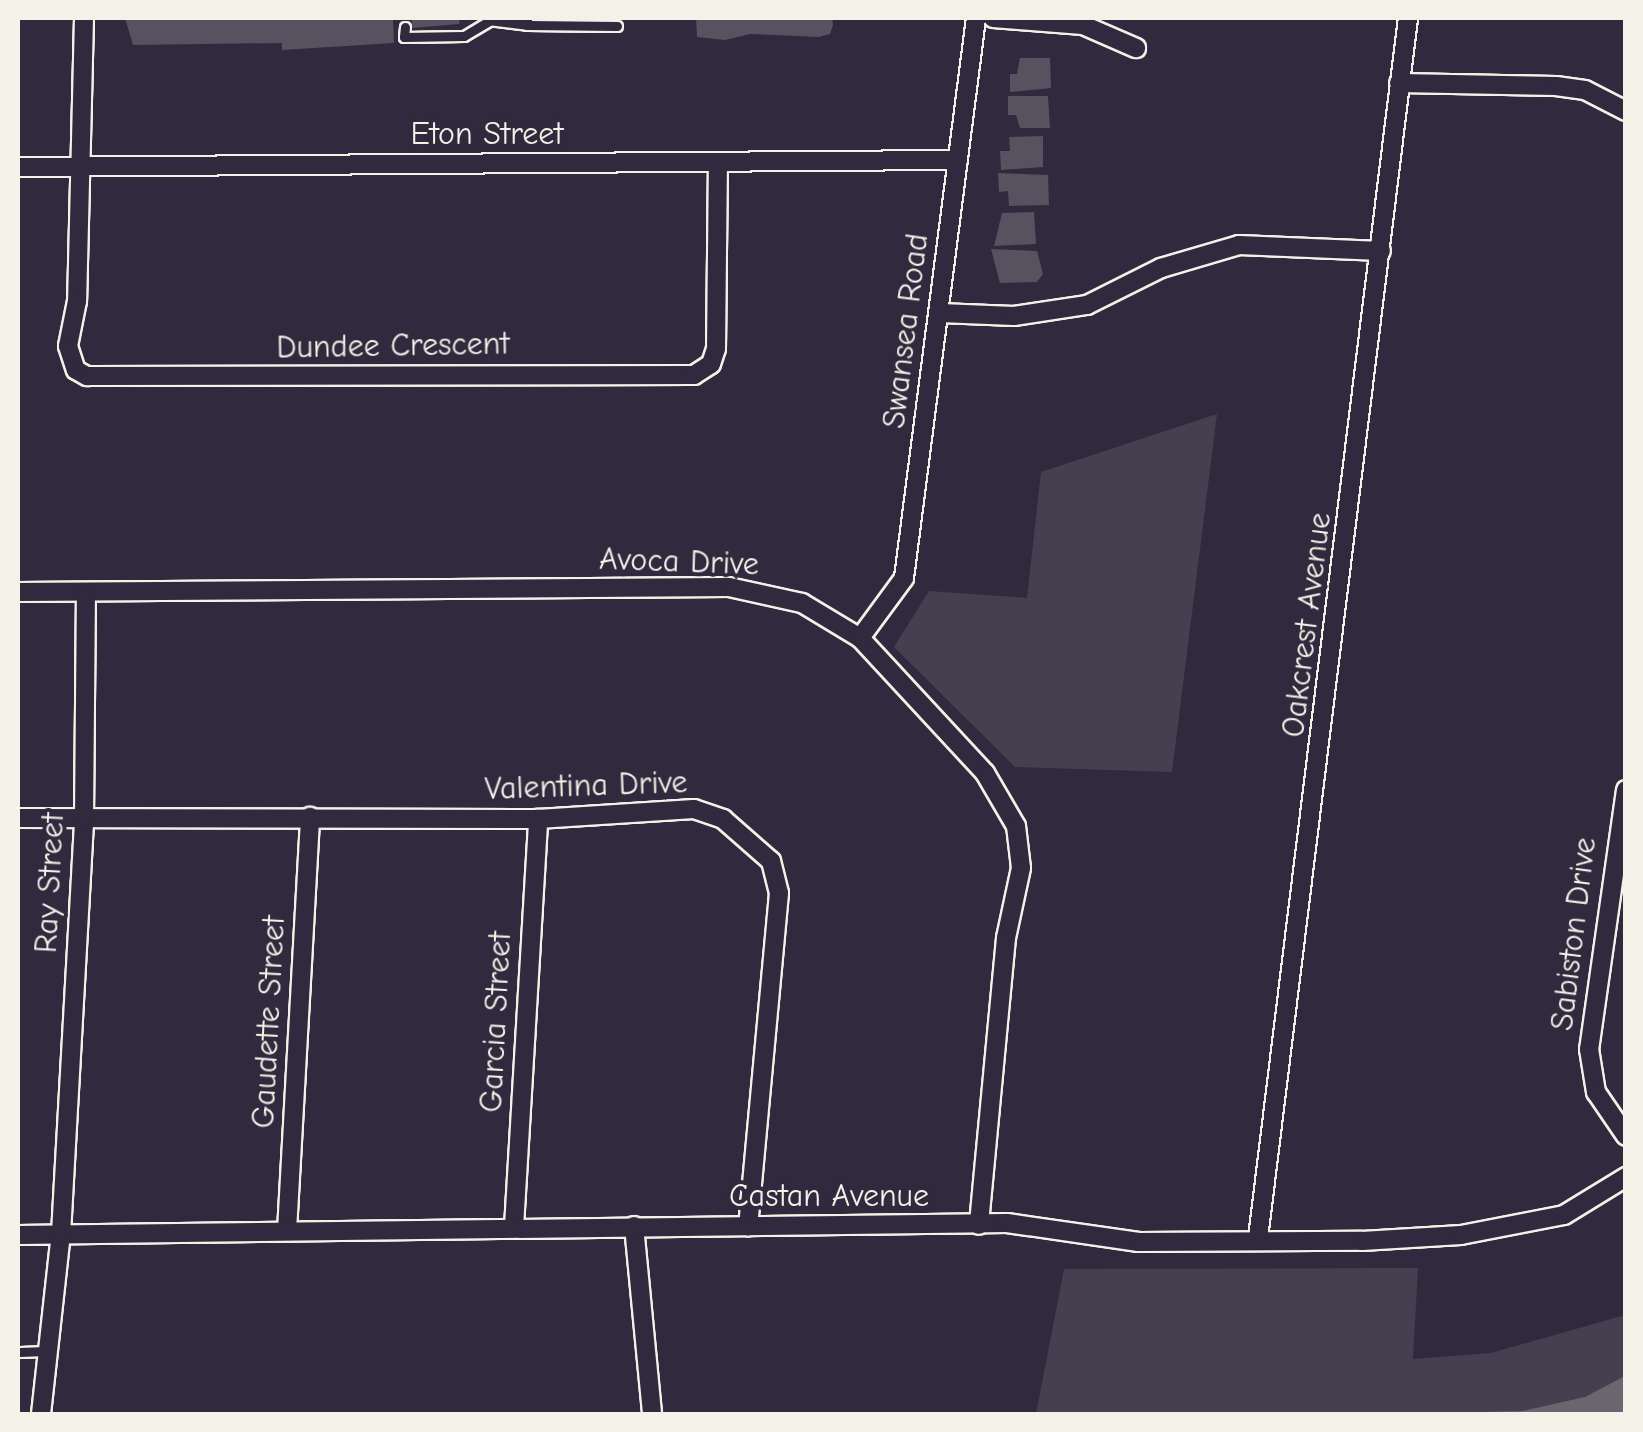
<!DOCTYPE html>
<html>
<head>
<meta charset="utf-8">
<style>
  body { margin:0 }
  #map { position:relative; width:1643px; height:1432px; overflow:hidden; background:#2f2a3d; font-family:"Comic Neue",sans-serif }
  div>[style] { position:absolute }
  .green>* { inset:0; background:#454050 }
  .water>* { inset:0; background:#6a6670 }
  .building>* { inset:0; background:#56525f }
  .roads { filter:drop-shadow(2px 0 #f4f1e8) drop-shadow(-2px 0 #f4f1e8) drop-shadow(0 2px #f4f1e8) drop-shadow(0 -2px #f4f1e8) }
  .service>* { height:9px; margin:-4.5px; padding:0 4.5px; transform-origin:4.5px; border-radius:4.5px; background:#2f2a3d }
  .minor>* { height:18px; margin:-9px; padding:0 9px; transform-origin:9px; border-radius:9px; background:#2f2a3d }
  span { translate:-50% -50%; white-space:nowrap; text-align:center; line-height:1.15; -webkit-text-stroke:8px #2f2a3d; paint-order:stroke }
  .street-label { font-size:32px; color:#f4f1e8 }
  .frame { position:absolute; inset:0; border:20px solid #f4f1e8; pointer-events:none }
</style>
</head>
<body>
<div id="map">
  <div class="green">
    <i style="clip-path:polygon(1217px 414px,1172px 772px,1015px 767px,894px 647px,929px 591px,1027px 598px,1041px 472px)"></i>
    <i style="clip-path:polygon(1418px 1268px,1413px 1359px,1491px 1353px,1625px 1315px,1625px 1414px,1036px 1414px,1064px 1269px)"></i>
  </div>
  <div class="water">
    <i style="clip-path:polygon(1625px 1376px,1625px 1414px,1399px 1414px,1523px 1411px,1585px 1397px)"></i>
  </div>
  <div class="building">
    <i style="clip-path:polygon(125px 18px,393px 18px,394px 43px,282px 50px,282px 43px,133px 45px)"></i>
    <i style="clip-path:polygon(412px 18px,460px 18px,459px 24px,412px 28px)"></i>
    <i style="clip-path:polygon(696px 18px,832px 18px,833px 25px,830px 34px,819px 37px,750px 34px,725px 40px,697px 37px)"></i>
    <i style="clip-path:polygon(1020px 58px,1050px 58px,1051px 88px,1010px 92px,1010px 74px,1017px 74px)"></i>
    <i style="clip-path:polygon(1008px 96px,1048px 96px,1050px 128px,1020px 128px,1016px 115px,1008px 115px)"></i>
    <i style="clip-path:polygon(1043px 136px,1043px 167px,1001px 170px,1000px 151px,1010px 151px,1009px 137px)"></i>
    <i style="clip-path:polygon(998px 173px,1048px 175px,1049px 205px,1009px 206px,1008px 191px,999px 192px)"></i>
    <i style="clip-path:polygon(1034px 212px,1036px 244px,994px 246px,1002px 213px)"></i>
    <i style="clip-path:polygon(991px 249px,1037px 251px,1043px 274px,1037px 282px,1000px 283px)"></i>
  </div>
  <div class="roads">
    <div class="service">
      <i style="left:488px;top:20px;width:39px;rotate:7deg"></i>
      <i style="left:527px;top:25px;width:7px;rotate:-90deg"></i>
      <i style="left:527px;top:25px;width:90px;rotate:0.6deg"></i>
      <i style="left:405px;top:27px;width:10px;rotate:96deg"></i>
      <i style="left:404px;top:37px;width:60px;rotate:-1deg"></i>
      <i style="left:464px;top:36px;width:29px;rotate:-31deg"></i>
      <i style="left:18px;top:1352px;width:29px;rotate:-2deg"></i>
    </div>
    <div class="minor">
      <i style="left:84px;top:18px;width:283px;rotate:91.4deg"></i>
      <i style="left:77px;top:301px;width:46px;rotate:101.3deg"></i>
      <i style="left:68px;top:346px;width:25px;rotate:72deg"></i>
      <i style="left:76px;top:370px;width:13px;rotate:29deg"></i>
      <i style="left:87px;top:376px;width:607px;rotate:-0.09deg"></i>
      <i style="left:694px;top:375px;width:20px;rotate:-33deg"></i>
      <i style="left:711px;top:364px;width:16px;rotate:-72deg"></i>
      <i style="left:716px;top:349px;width:187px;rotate:-89.4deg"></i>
      <i style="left:993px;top:18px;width:90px;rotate:4.4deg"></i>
      <i style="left:1083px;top:25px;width:58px;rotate:23.5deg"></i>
      <i style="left:1399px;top:83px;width:157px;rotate:1.1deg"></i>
      <i style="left:1556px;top:86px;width:29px;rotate:8deg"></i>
      <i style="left:1585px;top:90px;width:46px;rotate:27.1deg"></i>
      <i style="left:18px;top:167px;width:940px;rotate:-0.43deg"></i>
      <i style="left:940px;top:313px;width:74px;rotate:2.3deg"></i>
      <i style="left:1014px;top:316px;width:74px;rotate:-8.6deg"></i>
      <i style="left:1087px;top:305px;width:83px;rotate:-26.6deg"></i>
      <i style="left:1161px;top:268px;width:81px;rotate:-16.4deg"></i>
      <i style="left:1239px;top:245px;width:142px;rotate:2.4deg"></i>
      <i style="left:18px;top:592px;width:711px;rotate:-0.4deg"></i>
      <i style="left:729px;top:587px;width:75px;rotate:12.4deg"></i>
      <i style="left:802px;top:603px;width:68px;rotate:31.1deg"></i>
      <i style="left:860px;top:638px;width:184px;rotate:47.2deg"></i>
      <i style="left:985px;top:773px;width:61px;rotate:59.7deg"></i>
      <i style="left:1016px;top:826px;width:42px;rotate:83.2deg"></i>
      <i style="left:1021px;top:868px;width:72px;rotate:102.1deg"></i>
      <i style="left:1006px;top:938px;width:288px;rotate:95.4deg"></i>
      <i style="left:860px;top:638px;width:74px;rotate:-53.7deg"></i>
      <i style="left:904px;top:578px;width:565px;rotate:-82.67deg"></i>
      <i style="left:1626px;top:790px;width:262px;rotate:98.1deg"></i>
      <i style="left:1589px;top:1049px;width:44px;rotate:80.8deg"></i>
      <i style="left:1596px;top:1092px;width:53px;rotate:55.7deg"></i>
      <i style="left:18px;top:818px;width:520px;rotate:0.11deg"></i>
      <i style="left:538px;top:819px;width:156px;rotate:-3.7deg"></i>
      <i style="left:694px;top:809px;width:31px;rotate:19deg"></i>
      <i style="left:723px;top:819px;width:64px;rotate:41.2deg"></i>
      <i style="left:771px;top:861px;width:33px;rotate:76deg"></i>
      <i style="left:779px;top:893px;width:335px;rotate:95.3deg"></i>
      <i style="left:634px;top:1226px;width:189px;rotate:84.5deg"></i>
      <i style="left:514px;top:1227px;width:409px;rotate:-86.6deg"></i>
      <i style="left:287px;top:1231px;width:415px;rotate:-86.8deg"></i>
      <i style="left:18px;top:1235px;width:989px;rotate:-0.7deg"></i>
      <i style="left:1007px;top:1223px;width:133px;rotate:8.2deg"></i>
      <i style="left:1139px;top:1242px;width:223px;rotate:-0.3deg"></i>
      <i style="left:1362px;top:1241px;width:99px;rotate:-3.5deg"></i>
      <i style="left:1461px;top:1235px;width:105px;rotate:-11deg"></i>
      <i style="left:1564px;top:1215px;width:73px;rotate:-31.5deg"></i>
      <i style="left:1258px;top:1238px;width:1229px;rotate:-82.99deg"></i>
      <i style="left:41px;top:1414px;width:181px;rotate:-83.7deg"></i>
      <i style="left:61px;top:1234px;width:417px;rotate:-86.8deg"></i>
      <i style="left:84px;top:818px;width:225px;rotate:-89.5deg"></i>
    </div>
  </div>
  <div class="street-label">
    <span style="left:487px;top:134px">Eton Street</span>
    <span style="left:906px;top:331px;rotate:-83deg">Swansea Road</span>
    <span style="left:393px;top:346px;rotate:-1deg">Dundee Crescent</span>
    <span style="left:679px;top:562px;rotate:2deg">Avoca Drive</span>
    <span style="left:1307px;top:625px;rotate:-83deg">Oakcrest Avenue</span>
    <span style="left:586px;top:786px;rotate:-2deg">Valentina Drive</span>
    <span style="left:50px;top:883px;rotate:-87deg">Ray Street</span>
    <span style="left:1574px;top:934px;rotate:-83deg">Sabiston Drive</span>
    <span style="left:269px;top:1022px;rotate:-87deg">Gaudette Street</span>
    <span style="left:496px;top:1022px;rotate:-87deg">Garcia Street</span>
    <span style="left:829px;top:1196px">Castan Avenue</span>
  </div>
  <div class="frame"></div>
</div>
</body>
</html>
